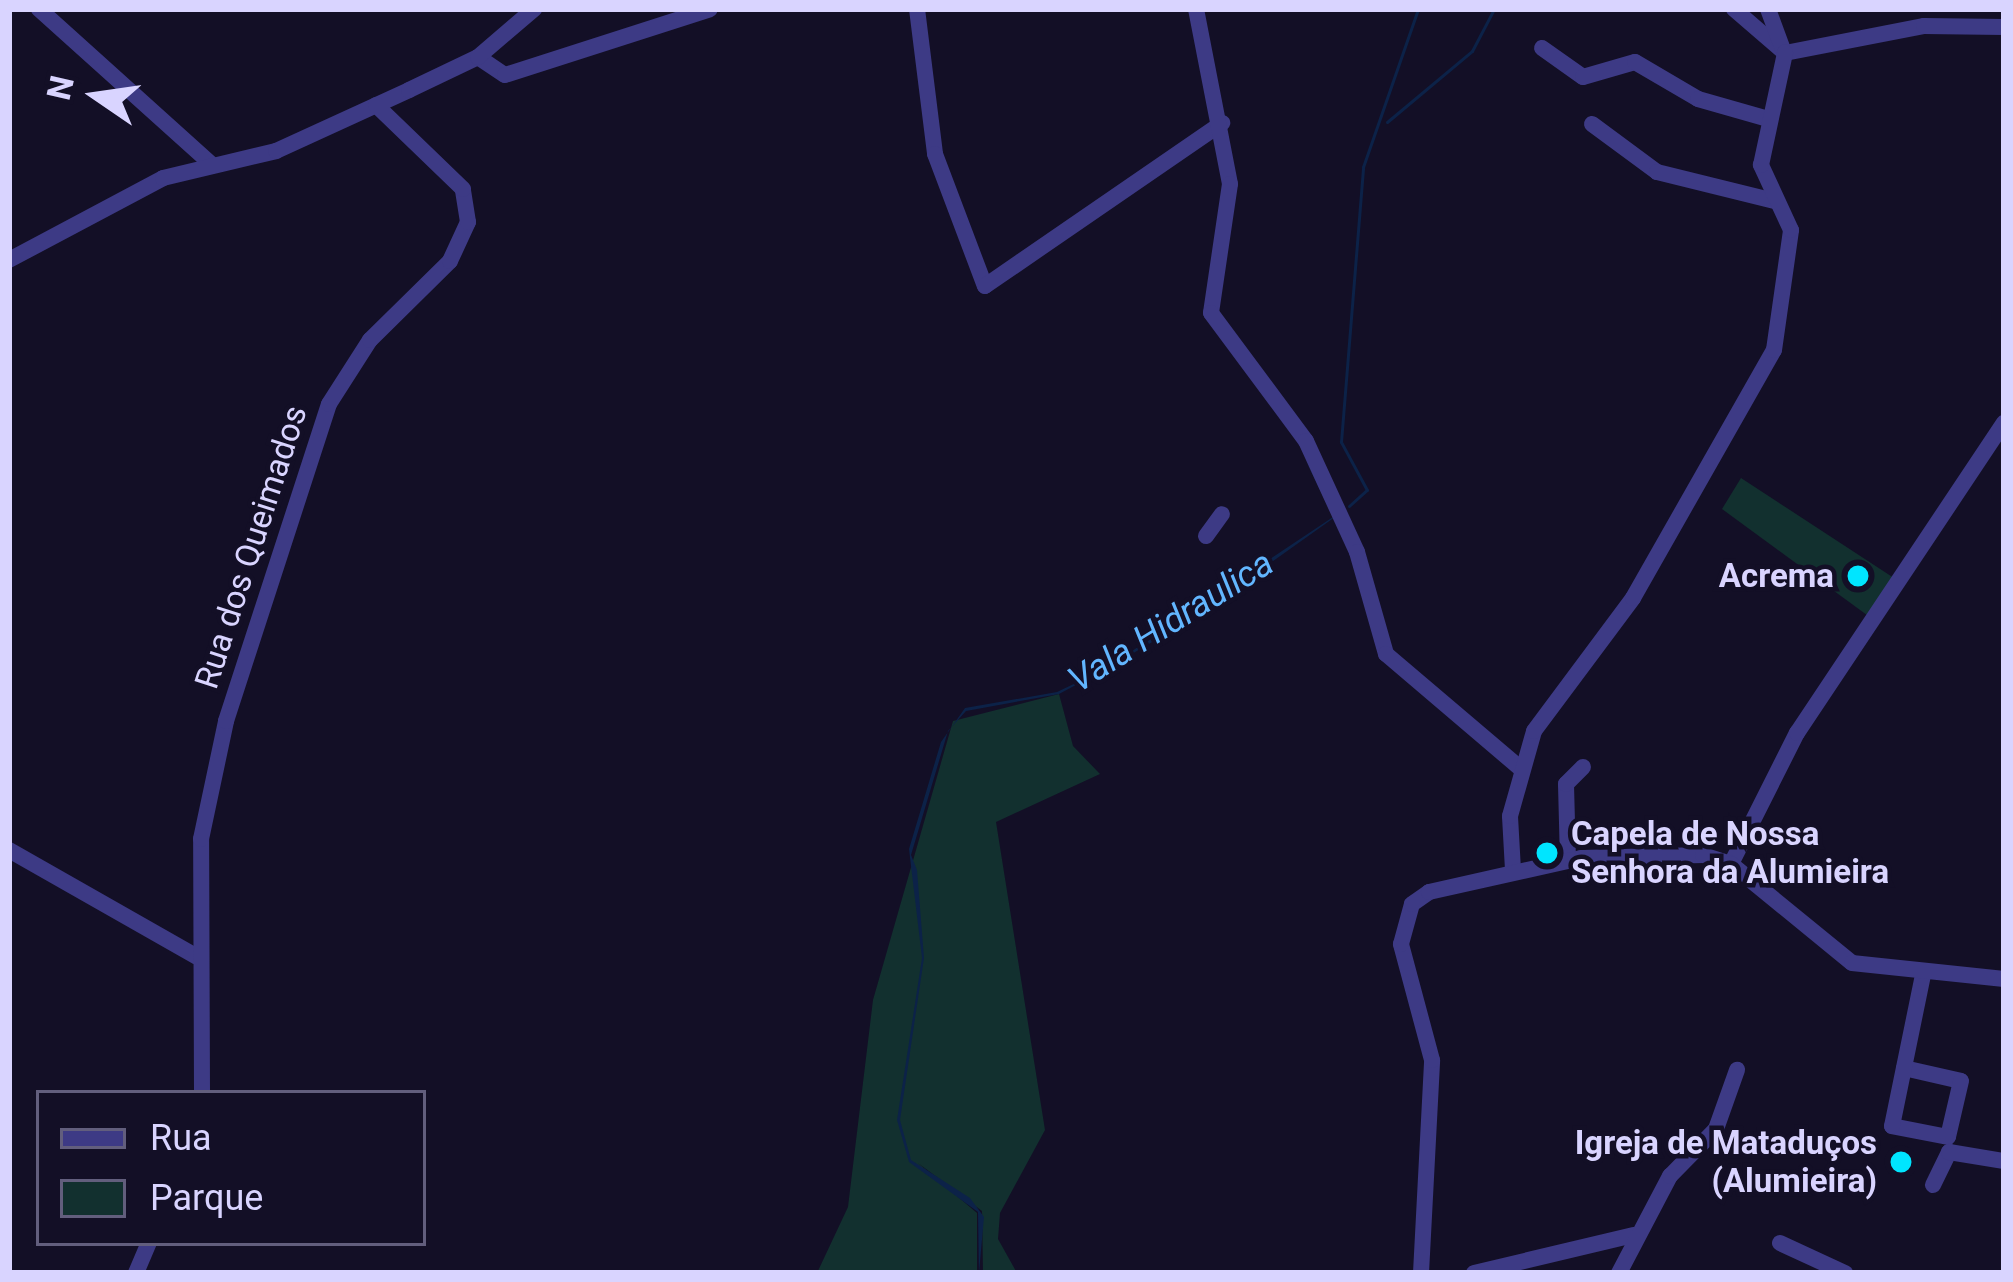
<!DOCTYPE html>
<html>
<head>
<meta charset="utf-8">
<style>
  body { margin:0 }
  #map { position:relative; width:2013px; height:1282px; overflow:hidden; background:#130f26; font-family:Roboto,sans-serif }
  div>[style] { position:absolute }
  .green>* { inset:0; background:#12302f }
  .water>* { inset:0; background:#0c2248 }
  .stream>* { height:3px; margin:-1.5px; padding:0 1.5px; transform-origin:1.5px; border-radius:1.5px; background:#0c2248 }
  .minor>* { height:16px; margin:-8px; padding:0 8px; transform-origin:8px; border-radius:8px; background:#3d3a85 }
  .dots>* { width:33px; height:33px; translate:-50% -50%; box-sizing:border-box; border:6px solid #130f26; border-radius:50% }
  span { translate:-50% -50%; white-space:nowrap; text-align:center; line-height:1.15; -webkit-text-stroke:9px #130f26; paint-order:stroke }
  .street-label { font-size:33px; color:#d9d4ff }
  .poi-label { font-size:33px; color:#d9d4ff; font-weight:700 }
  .right { translate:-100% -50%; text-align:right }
  .left { translate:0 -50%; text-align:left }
  .water-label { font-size:36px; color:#62b6ff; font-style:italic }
  .frame { position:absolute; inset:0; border:12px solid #d9d4ff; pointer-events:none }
  .legend { position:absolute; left:36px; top:1090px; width:390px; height:156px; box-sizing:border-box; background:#130f26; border:3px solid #625e7d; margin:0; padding:15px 21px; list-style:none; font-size:36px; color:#d9d4ff }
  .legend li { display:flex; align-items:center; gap:24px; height:60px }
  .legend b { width:60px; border:3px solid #625e7d }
  .north { position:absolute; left:36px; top:36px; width:120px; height:120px; -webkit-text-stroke:9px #130f26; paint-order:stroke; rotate:283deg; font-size:33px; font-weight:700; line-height:48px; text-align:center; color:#d9d4ff }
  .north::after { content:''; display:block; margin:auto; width:42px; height:54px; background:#d9d4ff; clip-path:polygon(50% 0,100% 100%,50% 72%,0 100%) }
</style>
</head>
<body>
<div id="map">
  <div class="green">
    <i style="clip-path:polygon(1741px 478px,1897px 580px,1871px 618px,1722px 509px)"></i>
    <i style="clip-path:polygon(1059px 694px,1073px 746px,1100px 774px,996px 822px,1045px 1130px,1000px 1213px,998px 1239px,1017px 1273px,983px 1273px,982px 1211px,918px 1163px,977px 1213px,977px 1273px,817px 1273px,848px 1207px,873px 1000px,953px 721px)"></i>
  </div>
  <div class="water">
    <i style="clip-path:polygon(1305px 459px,1335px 517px,1190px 620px,1106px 669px,1059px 694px,966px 711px,948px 731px,911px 855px,917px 870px,924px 958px,900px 1120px,911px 1160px,970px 1198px,984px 1217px,979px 1273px,978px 1212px,909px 1162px,897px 1120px,922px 958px,909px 849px,941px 742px,965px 708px,1057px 692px,1105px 669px,1333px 517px)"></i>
  </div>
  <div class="stream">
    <i style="left:1387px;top:122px;width:111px;rotate:-39.9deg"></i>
    <i style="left:1472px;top:51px;width:47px;rotate:-62.4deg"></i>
    <i style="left:1349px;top:506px;width:24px;rotate:-42deg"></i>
    <i style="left:1367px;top:490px;width:55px;rotate:-118.4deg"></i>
    <i style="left:1341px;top:442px;width:276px;rotate:-85.4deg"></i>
    <i style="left:1363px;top:167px;width:167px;rotate:-70.8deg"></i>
  </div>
  <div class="minor">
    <i style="left:39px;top:9px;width:233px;rotate:42deg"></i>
    <i style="left:917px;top:9px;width:146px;rotate:82.9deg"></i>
    <i style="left:935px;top:154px;width:141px;rotate:69.3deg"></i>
    <i style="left:985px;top:286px;width:288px;rotate:-34.5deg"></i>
    <i style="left:1196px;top:9px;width:178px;rotate:79deg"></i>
    <i style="left:1230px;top:184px;width:130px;rotate:98.4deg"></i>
    <i style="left:1211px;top:313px;width:159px;rotate:53.4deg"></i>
    <i style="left:1306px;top:441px;width:122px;rotate:65.3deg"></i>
    <i style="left:1357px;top:552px;width:106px;rotate:74.1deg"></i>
    <i style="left:1386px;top:654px;width:175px;rotate:40.4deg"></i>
    <i style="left:1734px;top:9px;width:67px;rotate:40.8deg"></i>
    <i style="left:1768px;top:9px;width:40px;rotate:69.8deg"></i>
    <i style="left:1542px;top:48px;width:50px;rotate:35.3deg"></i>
    <i style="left:1583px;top:77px;width:54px;rotate:-16.1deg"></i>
    <i style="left:1635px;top:62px;width:73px;rotate:30.4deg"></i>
    <i style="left:1698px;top:99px;width:73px;rotate:15.9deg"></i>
    <i style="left:1785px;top:53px;width:142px;rotate:-11deg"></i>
    <i style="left:1924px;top:26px;width:80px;rotate:0.7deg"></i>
    <i style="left:478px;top:57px;width:32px;rotate:34deg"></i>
    <i style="left:505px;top:75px;width:215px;rotate:-17.8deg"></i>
    <i style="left:1592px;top:124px;width:81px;rotate:36.4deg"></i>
    <i style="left:1657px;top:172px;width:121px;rotate:13.9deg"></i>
    <i style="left:9px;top:260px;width:174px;rotate:-28deg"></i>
    <i style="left:163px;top:178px;width:116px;rotate:-13.4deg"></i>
    <i style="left:276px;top:151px;width:146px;rotate:-24.6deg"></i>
    <i style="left:409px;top:90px;width:76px;rotate:-25.6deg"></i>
    <i style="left:478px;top:57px;width:74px;rotate:-40.6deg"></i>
    <i style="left:1206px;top:536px;width:27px;rotate:-54deg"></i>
    <i style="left:9px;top:850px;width:216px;rotate:29.6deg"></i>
    <i style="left:1568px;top:861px;width:77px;rotate:-91.5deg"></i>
    <i style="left:1566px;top:784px;width:24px;rotate:-45deg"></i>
    <i style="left:1731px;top:864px;width:147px;rotate:-63.3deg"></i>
    <i style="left:1797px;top:733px;width:373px;rotate:-56.3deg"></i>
    <i style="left:1513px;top:870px;width:54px;rotate:-93.2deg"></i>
    <i style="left:1510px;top:816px;width:88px;rotate:-74.2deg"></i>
    <i style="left:1534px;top:731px;width:166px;rotate:-53.3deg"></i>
    <i style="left:1633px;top:598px;width:285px;rotate:-60.4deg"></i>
    <i style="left:1774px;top:350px;width:121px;rotate:-81.9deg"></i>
    <i style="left:1791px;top:230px;width:72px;rotate:-114.8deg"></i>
    <i style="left:1761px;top:165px;width:115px;rotate:-77.9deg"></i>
    <i style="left:1904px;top:1068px;width:58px;rotate:12.8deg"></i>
    <i style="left:1961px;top:1081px;width:57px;rotate:103.1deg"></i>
    <i style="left:1948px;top:1137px;width:57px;rotate:-168.9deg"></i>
    <i style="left:1892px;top:1126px;width:154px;rotate:-78.4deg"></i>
    <i style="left:202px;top:1093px;width:254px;rotate:-90.2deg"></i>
    <i style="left:201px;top:839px;width:121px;rotate:-78deg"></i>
    <i style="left:226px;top:721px;width:333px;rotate:-72deg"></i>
    <i style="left:329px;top:404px;width:76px;rotate:-57.4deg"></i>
    <i style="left:370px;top:340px;width:112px;rotate:-44.6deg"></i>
    <i style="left:450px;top:261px;width:43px;rotate:-65.2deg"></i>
    <i style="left:468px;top:222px;width:33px;rotate:-99deg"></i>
    <i style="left:463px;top:189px;width:121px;rotate:-136deg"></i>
    <i style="left:1933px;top:1185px;width:37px;rotate:-64deg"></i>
    <i style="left:1949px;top:1152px;width:56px;rotate:9.3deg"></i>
    <i style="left:1780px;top:1243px;width:72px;rotate:24.8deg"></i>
    <i style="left:136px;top:1273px;width:33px;rotate:-67deg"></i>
    <i style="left:1421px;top:1273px;width:213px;rotate:-87deg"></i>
    <i style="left:1432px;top:1060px;width:120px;rotate:-105deg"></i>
    <i style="left:1401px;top:944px;width:41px;rotate:-74.6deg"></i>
    <i style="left:1412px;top:904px;width:21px;rotate:-35deg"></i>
    <i style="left:1429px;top:892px;width:156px;rotate:-12.6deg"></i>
    <i style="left:1581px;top:858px;width:122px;rotate:-1.4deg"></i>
    <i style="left:1703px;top:855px;width:29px;rotate:18deg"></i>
    <i style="left:1731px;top:864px;width:156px;rotate:39.3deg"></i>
    <i style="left:1852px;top:963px;width:153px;rotate:6deg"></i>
    <i style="left:1474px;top:1273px;width:164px;rotate:-13.4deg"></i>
    <i style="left:1619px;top:1273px;width:110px;rotate:-62.3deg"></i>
    <i style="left:1670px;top:1176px;width:66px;rotate:-45.6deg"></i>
    <i style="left:1716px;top:1129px;width:63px;rotate:-70.4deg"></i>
  </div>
  <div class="dots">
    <i style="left:1858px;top:576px;background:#00e5ff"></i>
    <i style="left:1547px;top:853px;background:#00e5ff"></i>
    <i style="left:1901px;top:1162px;background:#00e5ff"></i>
  </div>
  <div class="street-label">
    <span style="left:251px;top:547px;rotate:-72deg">Rua dos Queimados</span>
  </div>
  <div class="poi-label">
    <span class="right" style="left:1834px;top:576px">Acrema</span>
    <span class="left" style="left:1571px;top:853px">Capela de Nossa<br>Senhora da Alumieira</span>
    <span class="right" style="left:1877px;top:1162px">Igreja de Mataduços<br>(Alumieira)</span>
  </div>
  <div class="water-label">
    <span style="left:1171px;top:622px;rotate:-32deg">Vala Hidraulica</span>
  </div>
  <div class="frame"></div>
  <ul class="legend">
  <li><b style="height:15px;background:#3d3a85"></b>Rua</li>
  <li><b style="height:33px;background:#12302f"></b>Parque</li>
  </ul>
  <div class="north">N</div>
</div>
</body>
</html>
